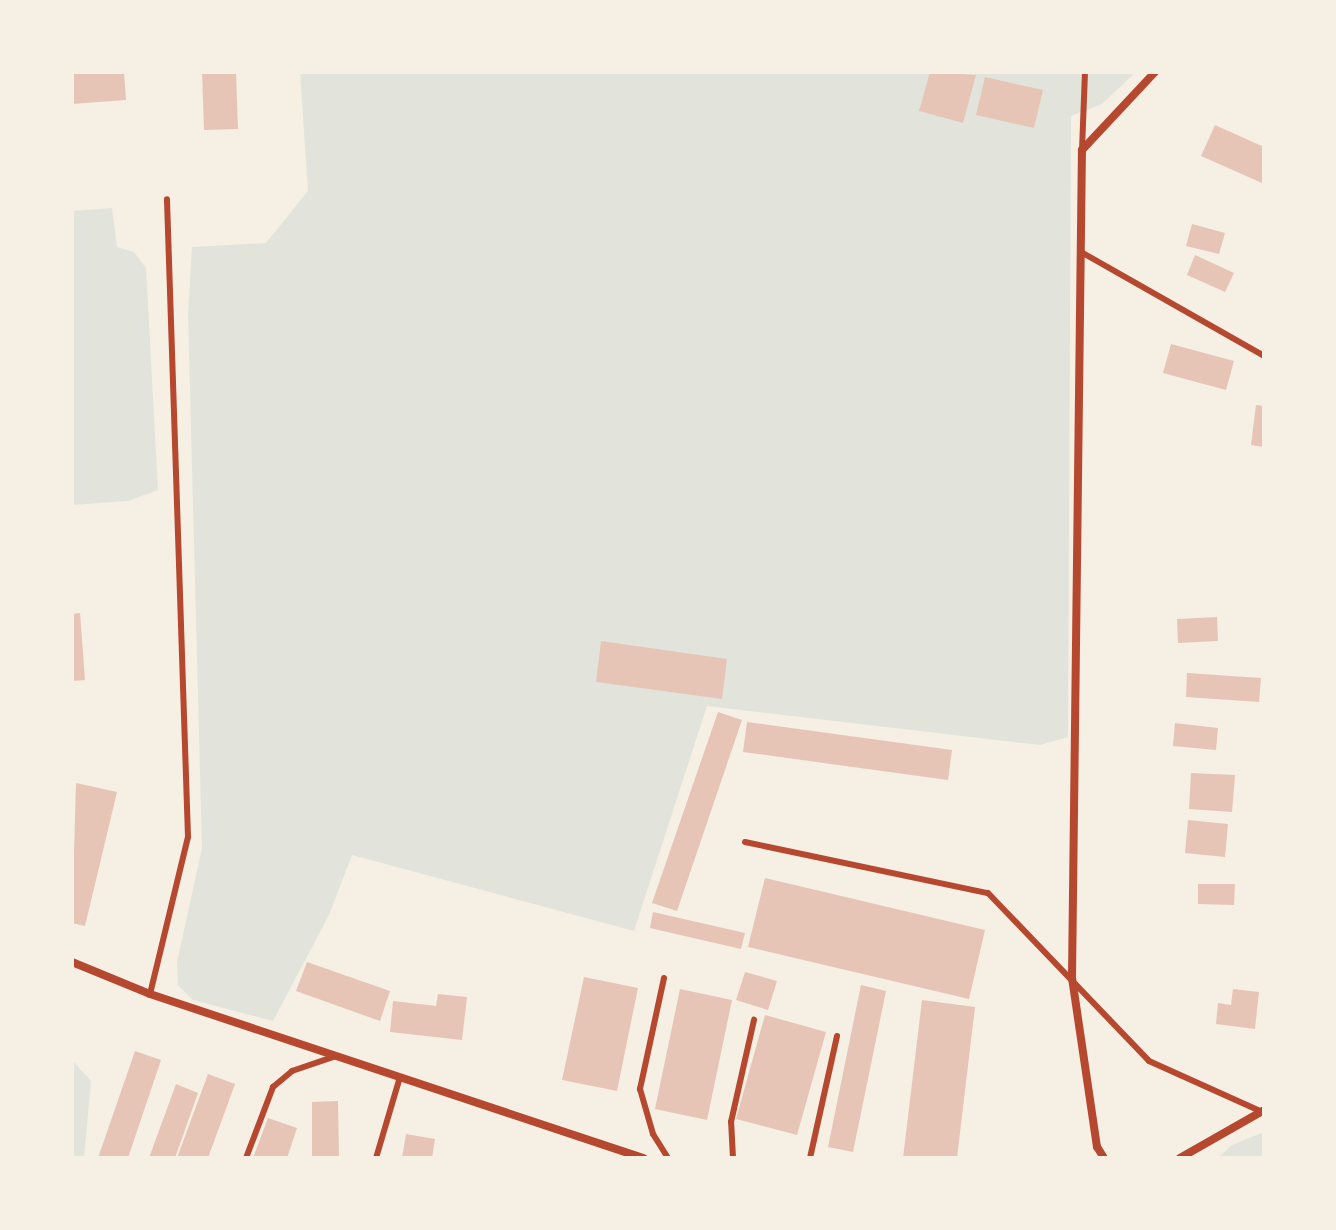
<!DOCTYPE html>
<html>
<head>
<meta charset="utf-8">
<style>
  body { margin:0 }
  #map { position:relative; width:1336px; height:1230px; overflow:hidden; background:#f6efe4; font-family:Mulish,sans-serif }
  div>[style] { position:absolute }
  .green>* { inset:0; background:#e2e4dc }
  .building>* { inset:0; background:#e6c5b7 }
  .service>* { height:6px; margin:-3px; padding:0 3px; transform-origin:3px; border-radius:3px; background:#b5482f }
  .minor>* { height:8px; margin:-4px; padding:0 4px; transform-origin:4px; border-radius:4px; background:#b5482f }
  span { translate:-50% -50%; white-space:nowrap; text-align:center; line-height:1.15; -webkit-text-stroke:8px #f6efe4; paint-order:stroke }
  .frame { position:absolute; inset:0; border:74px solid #f6efe4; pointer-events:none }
</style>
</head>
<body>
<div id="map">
  <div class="green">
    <i style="clip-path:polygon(300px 72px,1136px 72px,1102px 104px,1071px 116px,1068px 737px,1040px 745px,707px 706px,634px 931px,352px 855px,329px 915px,273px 1021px,193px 1000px,178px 985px,177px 962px,202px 848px,188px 314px,192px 247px,266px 243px,308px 191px)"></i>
    <i style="clip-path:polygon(112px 208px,117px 247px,134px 252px,146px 268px,158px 490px,128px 501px,72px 505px,72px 211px)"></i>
    <i style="clip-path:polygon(72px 1060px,91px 1081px,84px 1158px,72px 1158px)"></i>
    <i style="clip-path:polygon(1264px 1132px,1264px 1158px,1218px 1158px,1232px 1145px)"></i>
  </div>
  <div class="building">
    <i style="clip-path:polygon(72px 72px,124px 72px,126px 100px,72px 104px)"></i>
    <i style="clip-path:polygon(202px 72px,236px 72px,238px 129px,204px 130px)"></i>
    <i style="clip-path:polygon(930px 72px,976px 75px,963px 123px,919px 111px)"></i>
    <i style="clip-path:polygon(985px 77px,1043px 90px,1034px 128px,976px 115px)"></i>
    <i style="clip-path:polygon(1215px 125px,1264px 147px,1262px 183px,1201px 156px)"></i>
    <i style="clip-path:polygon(1192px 224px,1225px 233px,1219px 254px,1186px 246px)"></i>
    <i style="clip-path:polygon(1195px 255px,1234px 273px,1225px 292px,1187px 275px)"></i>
    <i style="clip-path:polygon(1171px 344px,1234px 361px,1226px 390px,1163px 373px)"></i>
    <i style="clip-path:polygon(1256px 405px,1264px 406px,1264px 447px,1251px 445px)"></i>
    <i style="clip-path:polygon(80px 613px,85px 680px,72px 681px,72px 614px)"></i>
    <i style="clip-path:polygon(1217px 617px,1218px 641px,1178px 643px,1177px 619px)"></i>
    <i style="clip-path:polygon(601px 641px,727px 659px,722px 699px,596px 682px)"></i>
    <i style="clip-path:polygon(1187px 673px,1261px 678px,1259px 702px,1186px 697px)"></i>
    <i style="clip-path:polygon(718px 712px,742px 720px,677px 911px,652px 903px)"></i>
    <i style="clip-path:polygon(747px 722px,952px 750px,948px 780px,743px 752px)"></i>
    <i style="clip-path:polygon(1175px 723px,1218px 728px,1216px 750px,1173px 746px)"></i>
    <i style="clip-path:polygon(1191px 773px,1235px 775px,1232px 812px,1189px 809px)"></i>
    <i style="clip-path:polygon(76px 783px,117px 792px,85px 926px,72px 923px)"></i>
    <i style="clip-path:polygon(1188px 820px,1228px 824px,1225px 857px,1185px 853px)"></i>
    <i style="clip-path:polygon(765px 878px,985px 930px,969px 999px,748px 947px)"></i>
    <i style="clip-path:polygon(1198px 884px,1235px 884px,1234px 905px,1198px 904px)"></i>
    <i style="clip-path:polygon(653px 912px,745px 933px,741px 949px,650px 928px)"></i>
    <i style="clip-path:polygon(307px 962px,390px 991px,380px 1021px,296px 991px)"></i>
    <i style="clip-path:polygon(745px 972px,777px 981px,768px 1010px,736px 1000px)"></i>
    <i style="clip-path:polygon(584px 977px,638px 988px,617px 1091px,562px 1080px)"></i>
    <i style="clip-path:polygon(861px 985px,886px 991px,853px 1152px,828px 1147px)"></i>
    <i style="clip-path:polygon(680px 989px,732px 1000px,707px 1120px,655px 1109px)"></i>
    <i style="clip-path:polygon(1233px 989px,1259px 992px,1255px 1029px,1216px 1024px,1218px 1003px,1231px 1005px)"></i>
    <i style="clip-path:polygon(438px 994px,467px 997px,462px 1040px,390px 1032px,393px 1001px,436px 1006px)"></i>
    <i style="clip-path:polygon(922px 1000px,975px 1007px,957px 1158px,903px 1158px)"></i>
    <i style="clip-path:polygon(765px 1015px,826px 1032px,797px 1135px,736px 1119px)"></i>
    <i style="clip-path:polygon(135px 1051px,161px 1060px,128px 1158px,98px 1158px)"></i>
    <i style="clip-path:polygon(208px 1074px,235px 1084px,208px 1158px,177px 1158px)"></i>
    <i style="clip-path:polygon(176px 1084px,198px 1093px,175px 1158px,149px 1158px)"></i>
    <i style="clip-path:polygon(338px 1101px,339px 1158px,312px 1158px,312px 1102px)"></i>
    <i style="clip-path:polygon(268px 1118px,297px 1128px,287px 1158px,253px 1158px)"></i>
    <i style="clip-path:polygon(406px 1134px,435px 1139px,432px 1158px,402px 1158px)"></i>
  </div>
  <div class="service">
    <i style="left:1082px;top:150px;width:78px;rotate:-87.8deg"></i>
    <i style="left:1081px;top:252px;width:210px;rotate:29.6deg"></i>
    <i style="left:745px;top:842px;width:248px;rotate:11.9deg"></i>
    <i style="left:988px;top:893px;width:233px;rotate:46.2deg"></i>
    <i style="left:1149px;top:1061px;width:120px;rotate:24.2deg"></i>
    <i style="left:664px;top:978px;width:114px;rotate:102.2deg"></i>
    <i style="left:640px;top:1089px;width:47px;rotate:73.9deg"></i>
    <i style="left:653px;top:1134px;width:28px;rotate:58deg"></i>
    <i style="left:150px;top:994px;width:162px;rotate:-76.4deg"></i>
    <i style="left:188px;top:837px;width:638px;rotate:-91.89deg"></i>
    <i style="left:246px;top:1158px;width:76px;rotate:-69.2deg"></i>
    <i style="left:273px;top:1087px;width:25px;rotate:-40deg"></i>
    <i style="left:292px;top:1071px;width:46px;rotate:-18.8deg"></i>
    <i style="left:376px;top:1158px;width:84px;rotate:-73.5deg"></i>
    <i style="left:733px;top:1158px;width:36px;rotate:-93deg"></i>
    <i style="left:731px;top:1122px;width:105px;rotate:-77.3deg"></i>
    <i style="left:810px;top:1158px;width:125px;rotate:-77.5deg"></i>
  </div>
  <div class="minor">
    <i style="left:72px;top:962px;width:84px;rotate:22.3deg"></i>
    <i style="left:150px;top:994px;width:520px;rotate:18.4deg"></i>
    <i style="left:1104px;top:1158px;width:13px;rotate:-122deg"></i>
    <i style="left:1097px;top:1147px;width:172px;rotate:-98.4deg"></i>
    <i style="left:1072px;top:977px;width:827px;rotate:-89.31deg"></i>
    <i style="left:1082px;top:150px;width:107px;rotate:-46.9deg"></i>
    <i style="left:1180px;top:1158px;width:97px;rotate:-29.7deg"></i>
  </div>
  <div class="frame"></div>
</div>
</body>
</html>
